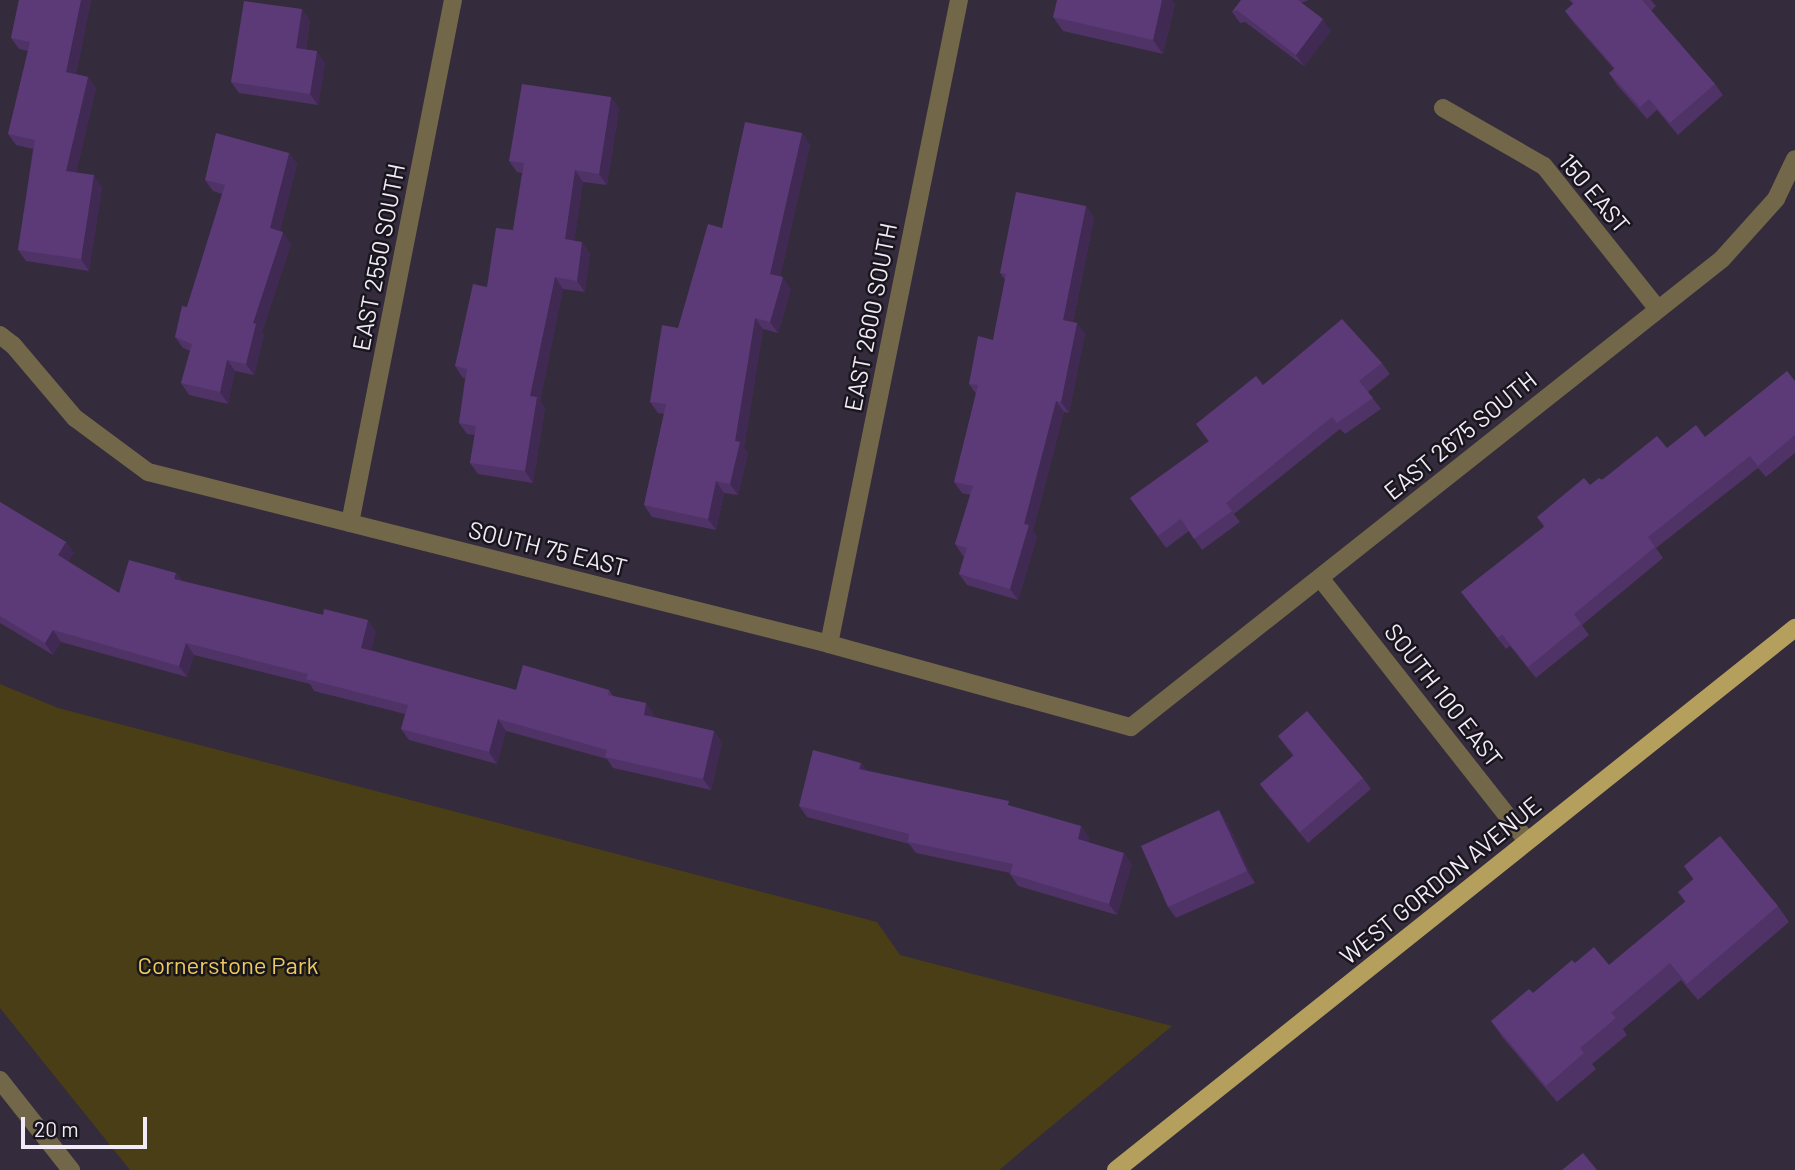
<!DOCTYPE html>
<html>
<head>
<meta charset="utf-8">
<style>
  body { margin:0 }
  #map { position:relative; width:1795px; height:1170px; overflow:hidden; background:#342b3c; font-family:Barlow,sans-serif }
  div>[style] { position:absolute }
  .green>* { inset:0; background:#4a3e16 }
  .minor>* { height:18px; margin:-9px; padding:0 9px; transform-origin:9px; border-radius:9px; background:#726849 }
  .major>* { height:18px; margin:-9px; padding:0 9px; transform-origin:9px; border-radius:9px; background:#b49f5d }
  .wall>* { inset:0; background:#4f3266 }
  .shaded-wall>* { inset:0; background:#402953 }
  .building>* { inset:0; background:#5c3a77 }
  span { translate:-50% -50%; white-space:nowrap; text-align:center; line-height:1.15; -webkit-text-stroke:5px #19151d; paint-order:stroke }
  .street-label { font-size:24px; color:#f1ebf7 }
  .park-label { font-size:24px; color:#ebca5a }
  .scale { position:absolute; left:21px; top:1117px; width:126px; height:32px; box-sizing:border-box; border:4px solid #f1ebf7; border-top:0; padding-left:9px; font-size:21px; line-height:24px; white-space:nowrap; color:#f1ebf7; -webkit-text-stroke:5px #19151d; paint-order:stroke }
</style>
</head>
<body>
<div id="map">
  <div class="green">
    <i style="clip-path:polygon(0 684px,58px 708px,877px 922px,900px 955px,1172px 1026px,999px 1170px,130px 1170px,0 1008px)"></i>
  </div>
  <div class="minor">
    <i style="left:1443px;top:108px;width:116px;rotate:29.9deg"></i>
    <i style="left:1544px;top:166px;width:181px;rotate:51.5deg"></i>
    <i style="left:0;top:335px;width:16px;rotate:38deg"></i>
    <i style="left:13px;top:345px;width:96px;rotate:49.7deg"></i>
    <i style="left:75px;top:418px;width:91px;rotate:36.5deg"></i>
    <i style="left:148px;top:472px;width:702px;rotate:14.17deg"></i>
    <i style="left:829px;top:644px;width:313px;rotate:15.4deg"></i>
    <i style="left:1131px;top:727px;width:754px;rotate:-38.37deg"></i>
    <i style="left:1722px;top:259px;width:81px;rotate:-48deg"></i>
    <i style="left:1776px;top:199px;width:44px;rotate:-64.6deg"></i>
    <i style="left:350px;top:523px;width:533px;rotate:-78.86deg"></i>
    <i style="left:1321px;top:579px;width:333px;rotate:51.8deg"></i>
    <i style="left:829px;top:644px;width:657px;rotate:-78.59deg"></i>
    <i style="left:0;top:1080px;width:115px;rotate:51.7deg"></i>
  </div>
  <div class="major">
    <i style="left:1116px;top:1170px;width:869px;rotate:-38.6deg"></i>
  </div>
  <div class="wall">
    <i style="clip-path:polygon(19px 0,91px 0,76px 74px,88px 77px,96px 88px,76px 173px,102px 187px,89px 271px,26px 261px,18px 250px,33px 149px,16px 145px,8px 134px,28px 51px,19px 49px,11px 38px)"></i>
    <i style="clip-path:polygon(1241px 0,1309px 0,1301px 3px,1331px 31px,1304px 66px,1245px 22px,1240px 23px,1232px 12px)"></i>
    <i style="clip-path:polygon(1569px 0,1651px 0,1656px 6px,1651px 11px,1715px 84px,1723px 95px,1678px 135px,1657px 110px,1647px 119px,1617px 85px,1609px 73px,1614px 69px,1573px 22px,1565px 11px,1573px 4px)"></i>
    <i style="clip-path:polygon(1175px 4px,1163px 54px,1063px 31px,1053px 17px)"></i>
    <i style="clip-path:polygon(302px 9px,310px 21px,306px 50px,325px 63px,318px 105px,239px 93px,231px 82px)"></i>
    <i style="clip-path:polygon(611px 97px,619px 109px,607px 185px,583px 182px,574px 241px,590px 253px,585px 292px,563px 289px,540px 401px,545px 408px,533px 483px,478px 474px,470px 463px,475px 435px,467px 434px,459px 423px,465px 378px,463px 378px,455px 366px,487px 287px,513px 230px,522px 173px,517px 172px,509px 161px)"></i>
    <i style="clip-path:polygon(802px 133px,810px 145px,780px 277px,791px 289px,778px 333px,763px 329px,744px 448px,748px 453px,738px 495px,724px 493px,716px 530px,652px 517px,644px 505px,664px 414px,658px 413px,650px 402px,678px 328px,722px 228px)"></i>
    <i style="clip-path:polygon(289px 153px,297px 164px,280px 231px,291px 244px,262px 332px,264px 335px,254px 375px,235px 371px,228px 404px,189px 395px,181px 383px,190px 351px,183px 348px,175px 337px,187px 307px,222px 194px,213px 191px,205px 180px)"></i>
    <i style="clip-path:polygon(1086px 206px,1094px 218px,1073px 322px,1077px 323px,1085px 334px,1069px 413px,1064px 412px,1033px 531px,1037px 537px,1018px 600px,967px 585px,959px 574px,964px 556px,963px 556px,955px 544px,970px 495px,962px 493px,954px 482px,976px 394px,969px 384px,993px 340px,1005px 280px,1000px 273px)"></i>
    <i style="clip-path:polygon(1382px 363px,1390px 374px,1368px 392px,1381px 409px,1345px 434px,1340px 429px,1234px 514px,1240px 522px,1202px 550px,1189px 531px,1166px 548px,1130px 498px,1209px 442px,1196px 424px,1263px 385px)"></i>
    <i style="clip-path:polygon(1795px 381px,1795px 453px,1766px 477px,1758px 468px,1656px 548px,1663px 558px,1582px 625px,1589px 635px,1536px 678px,1510px 646px,1506px 649px,1461px 592px,1544px 527px,1537px 517px,1590px 485px,1667px 448px,1705px 437px)"></i>
    <i style="clip-path:polygon(0 502px,66px 542px,74px 553px,68px 562px,119px 593px,176px 573px,182px 581px,323px 615px,368px 620px,376px 632px,371px 650px,516px 690px,609px 690px,613px 696px,646px 703px,654px 715px,654px 717px,714px 731px,722px 743px,711px 790px,613px 768px,607px 759px,506px 731px,497px 764px,409px 740px,401px 729px,405px 714px,314px 691px,310px 684px,194px 655px,187px 677px,61px 642px,53px 655px,0 623px)"></i>
    <i style="clip-path:polygon(1278px 736px,1363px 778px,1371px 789px,1308px 843px,1268px 795px,1260px 784px,1293px 756px)"></i>
    <i style="clip-path:polygon(861px 763px,867px 771px,1013px 807px,1081px 826px,1089px 838px,1088px 842px,1132px 864px,1117px 915px,1018px 886px,1010px 874px,1010px 873px,916px 853px,909px 844px,807px 817px,799px 806px)"></i>
    <i style="clip-path:polygon(1227px 822px,1255px 883px,1176px 918px,1168px 907px)"></i>
    <i style="clip-path:polygon(1684px 866px,1778px 906px,1789px 922px,1698px 1000px,1681px 980px,1623px 1029px,1627px 1035px,1592px 1064px,1596px 1069px,1557px 1102px,1503px 1038px,1491px 1021px,1533px 993px,1575px 963px,1609px 965px,1685px 902px,1678px 892px,1693px 879px)"></i>
  </div>
  <div class="shaded-wall">
    <i style="clip-path:polygon(81px 0,91px 0,74px 83px,66px 72px)"></i>
    <i style="clip-path:polygon(1162px 0,1172px 0,1175px 4px,1163px 54px,1153px 40px)"></i>
    <i style="clip-path:polygon(302px 9px,310px 21px,304px 60px,296px 48px)"></i>
    <i style="clip-path:polygon(1323px 19px,1331px 31px,1304px 66px,1296px 55px)"></i>
    <i style="clip-path:polygon(317px 51px,325px 63px,318px 105px,310px 94px)"></i>
    <i style="clip-path:polygon(88px 77px,96px 88px,74px 182px,66px 171px)"></i>
    <i style="clip-path:polygon(611px 97px,619px 109px,607px 185px,599px 174px)"></i>
    <i style="clip-path:polygon(802px 133px,810px 145px,778px 285px,770px 274px)"></i>
    <i style="clip-path:polygon(289px 153px,297px 164px,278px 240px,270px 228px)"></i>
    <i style="clip-path:polygon(575px 170px,583px 182px,573px 251px,565px 239px)"></i>
    <i style="clip-path:polygon(94px 175px,102px 187px,89px 271px,81px 259px)"></i>
    <i style="clip-path:polygon(1086px 206px,1094px 218px,1071px 331px,1063px 320px)"></i>
    <i style="clip-path:polygon(283px 232px,291px 244px,262px 332px,264px 335px,254px 375px,246px 364px,253px 323px)"></i>
    <i style="clip-path:polygon(582px 242px,590px 253px,585px 292px,577px 281px)"></i>
    <i style="clip-path:polygon(555px 277px,563px 289px,540px 401px,545px 408px,533px 483px,525px 471px,530px 396px)"></i>
    <i style="clip-path:polygon(783px 277px,791px 289px,778px 333px,770px 322px)"></i>
    <i style="clip-path:polygon(755px 318px,763px 329px,744px 448px,748px 453px,738px 495px,730px 484px,735px 441px)"></i>
    <i style="clip-path:polygon(1077px 323px,1085px 334px,1069px 413px,1061px 402px)"></i>
    <i style="clip-path:polygon(227px 360px,235px 371px,228px 404px,220px 392px)"></i>
    <i style="clip-path:polygon(1056px 401px,1064px 412px,1033px 531px,1037px 537px,1018px 600px,1010px 589px,1024px 524px)"></i>
    <i style="clip-path:polygon(716px 481px,724px 493px,716px 530px,708px 519px)"></i>
    <i style="clip-path:polygon(66px 542px,74px 553px,66px 567px,58px 555px)"></i>
    <i style="clip-path:polygon(176px 573px,184px 585px,174px 579px)"></i>
    <i style="clip-path:polygon(368px 620px,376px 632px,369px 659px,361px 648px)"></i>
    <i style="clip-path:polygon(53px 630px,61px 642px,53px 655px,45px 643px)"></i>
    <i style="clip-path:polygon(186px 643px,194px 655px,187px 677px,179px 666px)"></i>
    <i style="clip-path:polygon(646px 703px,654px 715px,652px 727px,644px 715px)"></i>
    <i style="clip-path:polygon(498px 719px,506px 731px,497px 764px,489px 752px)"></i>
    <i style="clip-path:polygon(714px 731px,722px 743px,711px 790px,703px 779px)"></i>
    <i style="clip-path:polygon(861px 763px,869px 774px,859px 769px)"></i>
    <i style="clip-path:polygon(1219px 810px,1227px 822px,1255px 883px,1247px 871px)"></i>
    <i style="clip-path:polygon(1081px 826px,1089px 838px,1086px 850px,1078px 839px)"></i>
    <i style="clip-path:polygon(1124px 853px,1132px 864px,1117px 915px,1109px 904px)"></i>
  </div>
  <div class="building">
    <i style="clip-path:polygon(19px 0,81px 0,66px 72px,88px 77px,66px 171px,94px 175px,81px 259px,18px 250px,35px 140px,8px 134px,30px 42px,11px 38px)"></i>
    <i style="clip-path:polygon(1057px 0,1162px 0,1153px 40px,1053px 17px)"></i>
    <i style="clip-path:polygon(1241px 0,1298px 0,1323px 19px,1296px 55px,1237px 10px,1232px 12px)"></i>
    <i style="clip-path:polygon(1571px 0,1642px 0,1715px 84px,1670px 123px,1649px 99px,1640px 107px,1609px 73px,1615px 68px,1565px 11px,1574px 3px)"></i>
    <i style="clip-path:polygon(244px 1px,302px 9px,296px 48px,317px 51px,310px 94px,231px 82px)"></i>
    <i style="clip-path:polygon(522px 84px,611px 97px,599px 174px,575px 170px,565px 239px,582px 242px,577px 281px,555px 277px,530px 396px,537px 397px,525px 471px,470px 463px,476px 426px,459px 423px,467px 369px,455px 366px,473px 284px,487px 287px,496px 228px,513px 230px,524px 163px,509px 161px)"></i>
    <i style="clip-path:polygon(745px 122px,802px 133px,770px 274px,783px 277px,770px 322px,755px 318px,735px 441px,740px 442px,730px 484px,716px 481px,708px 519px,644px 505px,666px 404px,650px 402px,662px 325px,678px 328px,708px 224px,722px 228px)"></i>
    <i style="clip-path:polygon(216px 133px,289px 153px,270px 228px,283px 232px,253px 323px,256px 324px,246px 364px,227px 360px,220px 392px,181px 383px,192px 344px,175px 337px,182px 306px,187px 307px,225px 185px,205px 180px)"></i>
    <i style="clip-path:polygon(1016px 192px,1086px 206px,1063px 320px,1077px 323px,1061px 402px,1056px 401px,1024px 524px,1029px 525px,1010px 589px,959px 574px,967px 548px,955px 544px,973px 486px,954px 482px,978px 385px,969px 384px,978px 336px,993px 340px,1006px 274px,1000px 273px)"></i>
    <i style="clip-path:polygon(1342px 319px,1382px 363px,1359px 381px,1373px 398px,1337px 423px,1332px 417px,1226px 503px,1232px 511px,1194px 539px,1181px 519px,1158px 536px,1130px 498px,1209px 441px,1196px 424px,1256px 376px,1263px 385px)"></i>
    <i style="clip-path:polygon(1787px 371px,1795px 381px,1795px 435px,1758px 466px,1750px 456px,1648px 537px,1655px 547px,1574px 614px,1581px 624px,1528px 667px,1502px 634px,1498px 638px,1461px 592px,1545px 526px,1537px 517px,1584px 478px,1590px 485px,1599px 478px,1602px 480px,1657px 436px,1667px 448px,1696px 425px,1705px 437px)"></i>
    <i style="clip-path:polygon(0 502px,66px 542px,58px 555px,119px 593px,129px 560px,176px 573px,174px 579px,323px 615px,324px 609px,368px 620px,361px 648px,516px 690px,523px 665px,609px 690px,608px 695px,646px 703px,644px 715px,714px 731px,703px 779px,605px 757px,607px 750px,498px 719px,489px 752px,401px 729px,408px 705px,306px 679px,308px 674px,186px 643px,179px 666px,53px 630px,45px 643px,0 616px)"></i>
    <i style="clip-path:polygon(1307px 711px,1363px 778px,1300px 832px,1260px 784px,1294px 755px,1278px 736px)"></i>
    <i style="clip-path:polygon(813px 750px,861px 763px,859px 769px,1009px 801px,1008px 805px,1081px 826px,1078px 839px,1124px 853px,1109px 904px,1010px 874px,1013px 864px,908px 842px,909px 834px,799px 806px)"></i>
    <i style="clip-path:polygon(1219px 810px,1247px 871px,1168px 907px,1141px 846px)"></i>
    <i style="clip-path:polygon(1720px 836px,1778px 906px,1687px 984px,1670px 963px,1611px 1013px,1616px 1018px,1580px 1048px,1584px 1053px,1546px 1086px,1491px 1021px,1529px 989px,1533px 993px,1572px 960px,1575px 963px,1594px 947px,1609px 965px,1686px 901px,1678px 892px,1694px 879px,1684px 866px)"></i>
    <i style="clip-path:polygon(1583px 1153px,1597px 1170px,1562px 1170px)"></i>
  </div>
  <div class="street-label">
    <span style="left:1595px;top:193px;rotate:50deg">150 EAST</span>
    <span style="left:378px;top:257px;rotate:-79deg">EAST 2550 SOUTH</span>
    <span style="left:870px;top:317px;rotate:-79deg">EAST 2600 SOUTH</span>
    <span style="left:1460px;top:435px;rotate:-39deg">EAST 2675 SOUTH</span>
    <span style="left:548px;top:548px;rotate:14deg">SOUTH 75 EAST</span>
    <span style="left:1444px;top:695px;rotate:52deg">SOUTH 100 EAST</span>
    <span style="left:1440px;top:880px;rotate:-39deg">WEST GORDON AVENUE</span>
  </div>
  <div class="park-label">
    <span style="left:228px;top:965px">Cornerstone Park</span>
  </div>
  <div class="scale">20 m</div>
</div>
</body>
</html>
